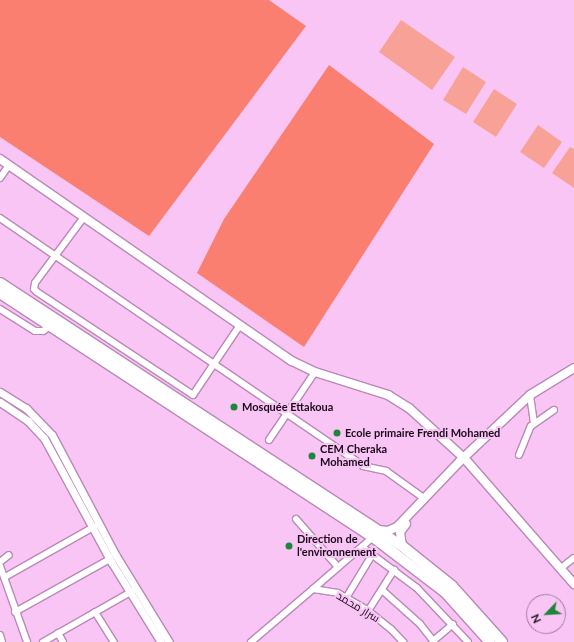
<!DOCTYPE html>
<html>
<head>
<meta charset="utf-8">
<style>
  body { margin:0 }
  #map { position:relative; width:574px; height:642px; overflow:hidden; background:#f8c5f5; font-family:Lato,Cairo,sans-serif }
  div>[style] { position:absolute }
  .green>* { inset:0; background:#f8a297 }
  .forest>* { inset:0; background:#fb7f71 }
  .roads { filter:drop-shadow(1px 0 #b989b7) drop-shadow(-1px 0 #b989b7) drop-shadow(0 1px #b989b7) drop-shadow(0 -1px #b989b7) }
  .minor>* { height:6px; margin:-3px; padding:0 3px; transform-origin:3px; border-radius:3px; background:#fff }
  .tertiary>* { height:7px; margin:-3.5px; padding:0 3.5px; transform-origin:3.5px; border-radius:3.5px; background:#fff }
  .secondary>* { height:8px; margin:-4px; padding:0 4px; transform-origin:4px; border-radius:4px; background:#fff }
  .trunk>* { height:10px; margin:-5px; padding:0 5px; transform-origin:5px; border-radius:5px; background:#fff }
  .dots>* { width:11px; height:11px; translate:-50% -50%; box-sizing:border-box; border:2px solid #f8c5f5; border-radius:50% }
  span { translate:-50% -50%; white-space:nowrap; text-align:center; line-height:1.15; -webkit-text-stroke:4px #f8c5f5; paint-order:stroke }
  .poi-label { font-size:11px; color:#1c0b1c; font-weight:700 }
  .left { translate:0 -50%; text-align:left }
  .street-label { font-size:11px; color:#1c0b1c }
  .north { position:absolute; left:526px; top:594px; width:40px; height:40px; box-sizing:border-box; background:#f8c5f5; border:1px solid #a07b9e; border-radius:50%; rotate:245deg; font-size:11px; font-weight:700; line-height:16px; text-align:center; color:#1c0b1c }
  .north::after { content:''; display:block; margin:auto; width:14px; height:18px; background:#1e853a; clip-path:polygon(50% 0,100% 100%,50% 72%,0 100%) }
</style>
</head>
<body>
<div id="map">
  <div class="green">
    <i style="clip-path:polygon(401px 20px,455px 57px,432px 90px,379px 52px)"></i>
    <i style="clip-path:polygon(463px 67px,486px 82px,466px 114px,443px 100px)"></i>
    <i style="clip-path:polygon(494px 89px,517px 104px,496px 137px,473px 122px)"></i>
    <i style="clip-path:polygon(538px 125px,562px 142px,544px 168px,520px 152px)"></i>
    <i style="clip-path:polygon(570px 147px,574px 149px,574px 188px,552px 173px)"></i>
  </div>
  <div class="forest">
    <i style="clip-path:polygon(0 0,269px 0,306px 26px,149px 236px,0 137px)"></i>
    <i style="clip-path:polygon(329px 65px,434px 144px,304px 347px,197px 273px,224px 219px)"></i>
  </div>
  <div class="roads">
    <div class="minor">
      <i style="left:0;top:178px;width:16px;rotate:-55deg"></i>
      <i style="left:84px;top:217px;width:82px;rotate:126.6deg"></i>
      <i style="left:35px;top:283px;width:6px;rotate:99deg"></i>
      <i style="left:34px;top:289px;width:4px;rotate:45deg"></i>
      <i style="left:37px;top:292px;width:187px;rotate:33.4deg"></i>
      <i style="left:193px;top:395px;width:84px;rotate:-56.1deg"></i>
      <i style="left:0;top:218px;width:440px;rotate:34.3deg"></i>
      <i style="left:363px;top:466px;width:24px;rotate:12deg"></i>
      <i style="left:386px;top:471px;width:48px;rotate:35.7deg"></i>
      <i style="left:0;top:309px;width:41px;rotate:32.2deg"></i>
      <i style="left:35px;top:331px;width:8px"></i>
      <i style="left:43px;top:331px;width:9px;rotate:-36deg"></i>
      <i style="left:530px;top:395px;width:27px;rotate:82deg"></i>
      <i style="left:269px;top:440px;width:82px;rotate:-55.9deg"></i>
      <i style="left:519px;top:455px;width:31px;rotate:-68deg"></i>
      <i style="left:531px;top:426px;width:28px;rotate:-35deg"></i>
      <i style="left:296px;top:519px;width:64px;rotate:48.8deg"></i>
      <i style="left:373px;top:537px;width:79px;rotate:139.1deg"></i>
      <i style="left:313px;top:589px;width:25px;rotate:9deg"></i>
      <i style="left:338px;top:593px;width:32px;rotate:30deg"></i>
      <i style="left:366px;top:609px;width:32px;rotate:39deg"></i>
      <i style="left:391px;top:629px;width:18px;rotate:47deg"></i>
      <i style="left:362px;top:547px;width:69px;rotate:36.7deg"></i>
      <i style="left:417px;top:588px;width:74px;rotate:46.6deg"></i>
      <i style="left:0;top:562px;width:11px;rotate:-38deg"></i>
      <i style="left:0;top:566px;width:81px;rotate:70.4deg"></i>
      <i style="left:561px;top:568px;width:16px;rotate:-38deg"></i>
      <i style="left:5px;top:577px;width:103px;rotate:-29.5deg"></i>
      <i style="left:382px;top:590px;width:51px;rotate:41.8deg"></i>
      <i style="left:420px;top:624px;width:23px;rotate:52deg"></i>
      <i style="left:346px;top:598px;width:50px;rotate:-58.8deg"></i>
      <i style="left:368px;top:611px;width:49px;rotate:-57.6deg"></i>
      <i style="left:15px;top:612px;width:109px;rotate:-29.2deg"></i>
      <i style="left:95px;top:612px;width:36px;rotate:58deg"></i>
      <i style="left:58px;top:633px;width:10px;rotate:61deg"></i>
      <i style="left:0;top:635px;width:7px;rotate:74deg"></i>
      <i style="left:433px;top:641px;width:26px;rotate:-40deg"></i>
      <i style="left:43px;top:642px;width:107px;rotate:-29.7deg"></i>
      <i style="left:251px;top:642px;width:82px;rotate:-40.5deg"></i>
    </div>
    <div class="tertiary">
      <i style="left:0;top:392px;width:31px;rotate:32deg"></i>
      <i style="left:26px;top:408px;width:37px;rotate:46deg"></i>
      <i style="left:52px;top:435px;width:135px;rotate:62.1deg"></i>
      <i style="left:115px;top:554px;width:103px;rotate:58.5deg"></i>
      <i style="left:0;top:402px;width:34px;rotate:34deg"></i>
      <i style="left:28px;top:421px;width:23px;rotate:47deg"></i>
      <i style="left:44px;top:438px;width:142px;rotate:61.5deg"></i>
      <i style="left:112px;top:563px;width:93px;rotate:58.2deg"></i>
    </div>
    <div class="secondary">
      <i style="left:0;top:159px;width:355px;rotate:34.7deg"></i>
      <i style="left:292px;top:361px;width:25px;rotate:26deg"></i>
      <i style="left:315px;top:372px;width:77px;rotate:17.5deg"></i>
      <i style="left:388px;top:395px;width:25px;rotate:32deg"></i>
      <i style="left:409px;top:408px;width:76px;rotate:42.3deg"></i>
      <i style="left:465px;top:459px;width:166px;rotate:48.9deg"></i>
      <i style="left:379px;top:530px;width:9px;rotate:6deg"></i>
      <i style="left:388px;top:531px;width:10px;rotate:-24deg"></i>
      <i style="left:397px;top:527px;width:91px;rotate:-46.3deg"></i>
      <i style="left:460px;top:461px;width:96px;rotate:-43.3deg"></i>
      <i style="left:530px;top:395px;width:52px;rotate:-31.5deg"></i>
      <i style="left:402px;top:546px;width:14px;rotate:-98deg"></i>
      <i style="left:400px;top:532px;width:10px;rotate:-53deg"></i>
    </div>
    <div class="trunk">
      <i style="left:0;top:283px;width:480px;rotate:33.2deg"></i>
      <i style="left:402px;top:546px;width:64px;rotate:38.7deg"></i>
      <i style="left:452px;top:586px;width:75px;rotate:48.2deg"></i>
      <i style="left:0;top:293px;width:446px;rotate:33.2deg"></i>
      <i style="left:373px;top:537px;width:91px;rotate:37.4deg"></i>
      <i style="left:445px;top:592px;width:67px;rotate:48deg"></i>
    </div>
  </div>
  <div class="dots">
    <i style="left:234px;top:407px;background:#1e853a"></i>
    <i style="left:337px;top:433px;background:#1e853a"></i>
    <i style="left:312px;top:456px;background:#1e853a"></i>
    <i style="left:289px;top:546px;background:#1e853a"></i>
  </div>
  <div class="poi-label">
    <span class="left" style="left:242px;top:407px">Mosquée Ettakoua</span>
    <span class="left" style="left:345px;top:433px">Ecole primaire Frendi Mohamed</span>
    <span class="left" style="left:320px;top:456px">CEM Cheraka<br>Mohamed</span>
    <span class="left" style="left:297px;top:546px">Direction de<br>l'environnement</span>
  </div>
  <div class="street-label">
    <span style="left:358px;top:607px;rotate:31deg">سرار محمد</span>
  </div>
  <div class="north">N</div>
</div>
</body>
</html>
